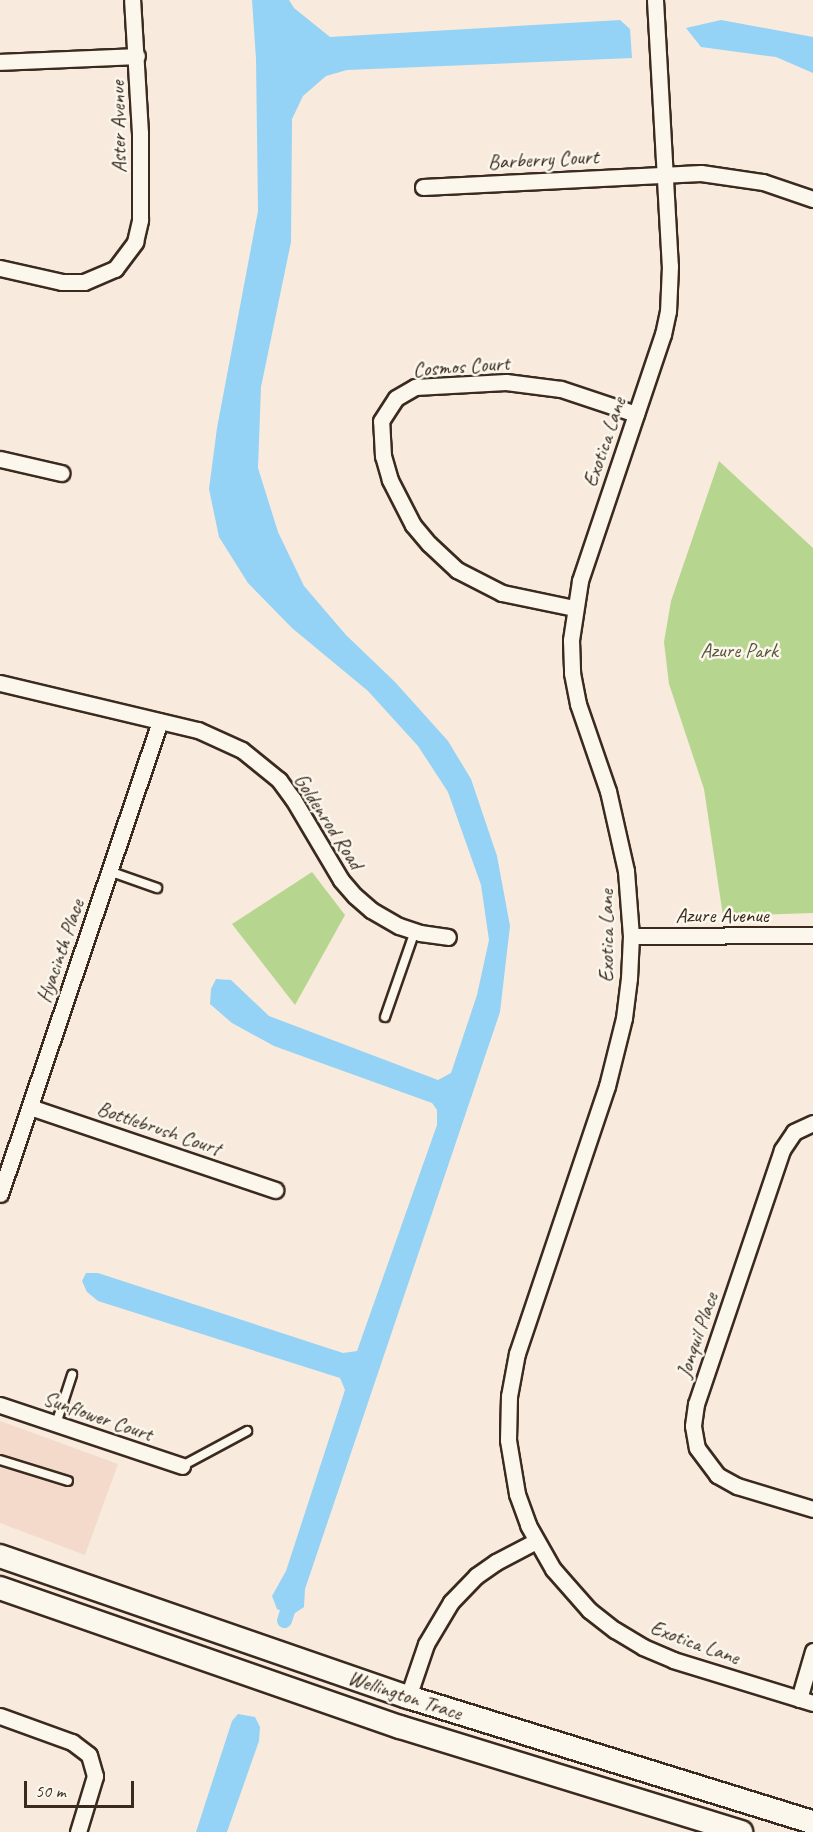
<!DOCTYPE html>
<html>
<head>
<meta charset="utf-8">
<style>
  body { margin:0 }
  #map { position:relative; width:813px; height:1832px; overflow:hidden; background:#f8eadd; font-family:Caveat,sans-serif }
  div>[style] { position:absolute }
  .built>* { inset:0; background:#f4dacb }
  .green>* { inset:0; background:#b6d68f }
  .water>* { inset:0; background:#94d3f5 }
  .canal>* { height:15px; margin:-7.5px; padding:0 7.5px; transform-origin:7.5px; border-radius:7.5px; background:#94d3f5 }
  .roads { filter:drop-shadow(2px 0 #3b2a1e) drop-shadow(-2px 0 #3b2a1e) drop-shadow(0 2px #3b2a1e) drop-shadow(0 -2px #3b2a1e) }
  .lane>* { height:8px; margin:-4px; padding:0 4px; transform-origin:4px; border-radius:4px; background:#fbf7ec }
  .street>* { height:15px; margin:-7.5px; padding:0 7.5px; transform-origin:7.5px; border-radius:7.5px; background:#fbf7ec }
  .secondary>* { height:22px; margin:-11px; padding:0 11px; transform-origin:11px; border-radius:11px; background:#fbf7ec }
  span { translate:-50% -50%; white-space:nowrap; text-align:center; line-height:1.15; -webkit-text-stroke:5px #fbf7ec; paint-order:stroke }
  .street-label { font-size:21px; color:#3b2a1e }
  .park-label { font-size:21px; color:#5a553a }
  .scale { position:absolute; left:24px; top:1781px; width:110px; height:27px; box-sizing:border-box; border:3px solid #3b2a1e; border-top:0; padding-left:8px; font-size:18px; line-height:21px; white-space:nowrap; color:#3b2a1e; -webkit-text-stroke:4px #fbf7ec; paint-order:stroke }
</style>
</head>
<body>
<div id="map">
  <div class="built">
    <i style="clip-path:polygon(0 1421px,118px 1464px,85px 1555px,0 1523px)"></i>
  </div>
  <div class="green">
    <i style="clip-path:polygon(719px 461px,813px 548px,813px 913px,723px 916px,704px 789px,669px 684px,664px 642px,671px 601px)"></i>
    <i style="clip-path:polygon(312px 872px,345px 915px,295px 1005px,232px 924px)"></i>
  </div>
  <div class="water">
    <i style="clip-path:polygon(252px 0,289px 0,294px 8px,330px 37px,620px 20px,630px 29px,632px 58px,347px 70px,326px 76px,303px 96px,292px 119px,291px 242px,261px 387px,258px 468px,278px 532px,304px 586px,346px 635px,395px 682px,448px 741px,471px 779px,497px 856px,510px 926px,500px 1012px,305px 1589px,304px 1607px,292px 1615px,277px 1609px,272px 1596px,286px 1571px,345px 1390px,340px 1378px,98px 1301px,87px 1292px,82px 1281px,86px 1273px,98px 1273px,343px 1353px,357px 1351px,437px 1125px,437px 1110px,432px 1103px,274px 1046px,232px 1023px,210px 1004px,211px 989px,216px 979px,231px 980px,269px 1016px,438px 1080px,451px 1073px,477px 995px,489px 940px,481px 885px,448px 792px,418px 746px,368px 691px,292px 628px,248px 583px,219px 537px,209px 489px,217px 428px,258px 211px,256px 59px)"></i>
    <i style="clip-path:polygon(721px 20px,813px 37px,813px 73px,776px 57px,701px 47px,686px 28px)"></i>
    <i style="clip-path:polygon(238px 1714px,255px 1717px,260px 1727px,259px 1741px,227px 1832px,196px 1832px,232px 1721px)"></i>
  </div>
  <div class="canal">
    <i style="left:284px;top:1620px;width:26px;rotate:-72deg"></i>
  </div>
  <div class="roads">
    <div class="lane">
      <i style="left:109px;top:871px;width:51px;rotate:19.5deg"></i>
      <i style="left:385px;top:1017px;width:91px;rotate:-70.8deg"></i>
      <i style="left:56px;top:1424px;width:52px;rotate:-71.9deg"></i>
      <i style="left:0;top:1460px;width:71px;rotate:17.2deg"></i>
      <i style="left:182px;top:1466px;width:74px;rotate:-28.3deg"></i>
    </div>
    <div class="street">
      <i style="left:655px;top:0;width:266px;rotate:86.8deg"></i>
      <i style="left:670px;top:266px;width:45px;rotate:92.5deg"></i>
      <i style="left:668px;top:311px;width:24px;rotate:102deg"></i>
      <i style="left:663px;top:334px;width:261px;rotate:108.6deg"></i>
      <i style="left:580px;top:581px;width:60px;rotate:98.7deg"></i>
      <i style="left:571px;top:640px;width:33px;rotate:88deg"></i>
      <i style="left:572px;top:673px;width:32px;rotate:79deg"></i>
      <i style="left:578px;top:704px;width:92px;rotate:71deg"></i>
      <i style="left:608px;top:791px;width:82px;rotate:77.3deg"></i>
      <i style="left:626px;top:871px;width:65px;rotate:85.6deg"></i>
      <i style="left:631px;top:936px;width:42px;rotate:92.7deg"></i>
      <i style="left:629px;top:978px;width:40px;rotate:97.1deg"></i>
      <i style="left:624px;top:1018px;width:70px;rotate:104deg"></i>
      <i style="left:607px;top:1086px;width:282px;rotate:108.6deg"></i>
      <i style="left:517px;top:1353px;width:44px;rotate:100.5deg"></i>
      <i style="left:509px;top:1396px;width:44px;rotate:91.3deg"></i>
      <i style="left:508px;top:1440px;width:55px;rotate:80.5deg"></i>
      <i style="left:517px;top:1494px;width:33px;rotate:70deg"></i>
      <i style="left:528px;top:1525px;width:51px;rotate:60.4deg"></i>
      <i style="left:553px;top:1569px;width:55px;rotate:48.7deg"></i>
      <i style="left:589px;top:1610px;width:33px;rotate:38deg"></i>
      <i style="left:615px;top:1630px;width:33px;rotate:31deg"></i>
      <i style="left:643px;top:1647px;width:33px;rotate:23deg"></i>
      <i style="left:673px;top:1660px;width:146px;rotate:17.1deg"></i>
      <i style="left:0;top:62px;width:137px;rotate:-2.5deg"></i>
      <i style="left:423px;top:187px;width:278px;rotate:-2.9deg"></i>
      <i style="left:701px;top:173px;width:63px;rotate:8.3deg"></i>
      <i style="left:763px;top:182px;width:53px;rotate:18.8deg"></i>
      <i style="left:0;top:268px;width:64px;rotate:12.7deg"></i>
      <i style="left:62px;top:282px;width:22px"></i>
      <i style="left:84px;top:282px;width:34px;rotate:-23deg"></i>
      <i style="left:115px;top:269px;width:34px;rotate:-53deg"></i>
      <i style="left:135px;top:242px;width:23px;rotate:-77deg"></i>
      <i style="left:140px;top:220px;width:87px;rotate:-90deg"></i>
      <i style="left:140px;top:133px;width:133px;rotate:-93.4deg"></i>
      <i style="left:0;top:459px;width:63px;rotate:12.9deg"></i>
      <i style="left:574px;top:608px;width:74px;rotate:-168.2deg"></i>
      <i style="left:502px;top:593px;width:51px;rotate:-152.9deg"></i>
      <i style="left:457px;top:570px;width:38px;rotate:-137deg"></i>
      <i style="left:429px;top:544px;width:25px;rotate:-130deg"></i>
      <i style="left:413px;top:525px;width:51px;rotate:-117.1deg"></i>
      <i style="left:390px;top:480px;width:25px;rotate:-106deg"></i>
      <i style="left:383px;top:456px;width:35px;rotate:-93deg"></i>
      <i style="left:381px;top:421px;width:27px;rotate:-57deg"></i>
      <i style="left:396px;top:398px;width:22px;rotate:-30deg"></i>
      <i style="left:415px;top:387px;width:91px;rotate:-3.1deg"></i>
      <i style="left:506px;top:382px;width:55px;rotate:7.3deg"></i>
      <i style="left:561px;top:389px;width:79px;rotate:18.4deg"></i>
      <i style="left:0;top:683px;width:204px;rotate:13.4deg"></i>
      <i style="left:198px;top:730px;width:48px;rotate:24.4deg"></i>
      <i style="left:242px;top:750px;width:48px;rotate:39deg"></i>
      <i style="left:279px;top:780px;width:24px;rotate:54deg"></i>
      <i style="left:293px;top:799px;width:94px;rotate:59.3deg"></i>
      <i style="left:341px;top:880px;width:21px;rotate:49deg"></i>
      <i style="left:355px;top:896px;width:21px;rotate:41deg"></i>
      <i style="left:371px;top:910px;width:32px;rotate:30deg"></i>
      <i style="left:399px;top:926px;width:22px;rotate:18deg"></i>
      <i style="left:420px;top:933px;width:28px;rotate:8deg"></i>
      <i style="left:631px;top:936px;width:182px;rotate:-0.3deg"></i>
      <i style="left:30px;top:1107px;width:259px;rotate:18.7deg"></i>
      <i style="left:813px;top:1123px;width:21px;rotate:155deg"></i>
      <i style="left:794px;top:1132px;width:22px;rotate:124deg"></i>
      <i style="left:782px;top:1150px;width:268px;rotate:108.7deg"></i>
      <i style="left:696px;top:1404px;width:22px;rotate:98deg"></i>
      <i style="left:693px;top:1426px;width:22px;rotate:80deg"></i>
      <i style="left:697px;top:1448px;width:34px;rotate:53deg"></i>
      <i style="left:717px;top:1475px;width:23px;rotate:29deg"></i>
      <i style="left:737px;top:1486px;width:79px;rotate:16.8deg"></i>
      <i style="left:0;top:1194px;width:499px;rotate:-71.3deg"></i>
      <i style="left:0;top:1405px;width:192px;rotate:18.5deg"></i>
      <i style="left:408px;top:1697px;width:56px;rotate:-71.2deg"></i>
      <i style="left:426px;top:1644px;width:49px;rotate:-59.2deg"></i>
      <i style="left:451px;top:1602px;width:36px;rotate:-46deg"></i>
      <i style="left:476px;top:1576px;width:24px;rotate:-35deg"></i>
      <i style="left:496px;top:1562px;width:45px;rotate:-27.7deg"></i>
      <i style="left:799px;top:1699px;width:50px;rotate:-73.7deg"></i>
      <i style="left:0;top:1716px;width:77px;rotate:19.9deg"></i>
      <i style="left:72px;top:1742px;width:21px;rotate:37deg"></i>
      <i style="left:89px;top:1755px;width:22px;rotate:74deg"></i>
      <i style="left:95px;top:1776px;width:59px;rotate:106.9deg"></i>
    </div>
    <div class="secondary">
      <i style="left:0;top:1556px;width:432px;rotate:19.1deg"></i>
      <i style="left:408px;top:1697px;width:424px;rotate:17.2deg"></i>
      <i style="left:0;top:1588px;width:423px;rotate:19.2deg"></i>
      <i style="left:400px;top:1727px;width:357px;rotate:17.1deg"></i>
    </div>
  </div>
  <div class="street-label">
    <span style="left:118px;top:127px;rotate:-91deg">Aster Avenue</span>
    <span style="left:543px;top:159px;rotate:-3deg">Barberry Court</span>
    <span style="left:461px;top:366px;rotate:-4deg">Cosmos Court</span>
    <span style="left:604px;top:442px;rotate:-71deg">Exotica Lane</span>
    <span style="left:329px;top:821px;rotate:57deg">Goldenrod Road</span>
    <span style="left:722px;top:915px">Azure Avenue</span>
    <span style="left:606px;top:936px;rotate:-90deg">Exotica Lane</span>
    <span style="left:60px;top:951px;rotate:-71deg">Hyacinth Place</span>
    <span style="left:159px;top:1128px;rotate:19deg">Bottlebrush Court</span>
    <span style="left:697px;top:1335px;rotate:-71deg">Jonquil Place</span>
    <span style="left:98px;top:1416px;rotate:19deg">Sunflower Court</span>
    <span style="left:695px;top:1642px;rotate:20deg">Exotica Lane</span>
    <span style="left:405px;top:1695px;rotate:18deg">Wellington Trace</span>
  </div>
  <div class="park-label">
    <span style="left:739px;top:650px">Azure Park</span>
  </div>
  <div class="scale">50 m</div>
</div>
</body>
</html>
